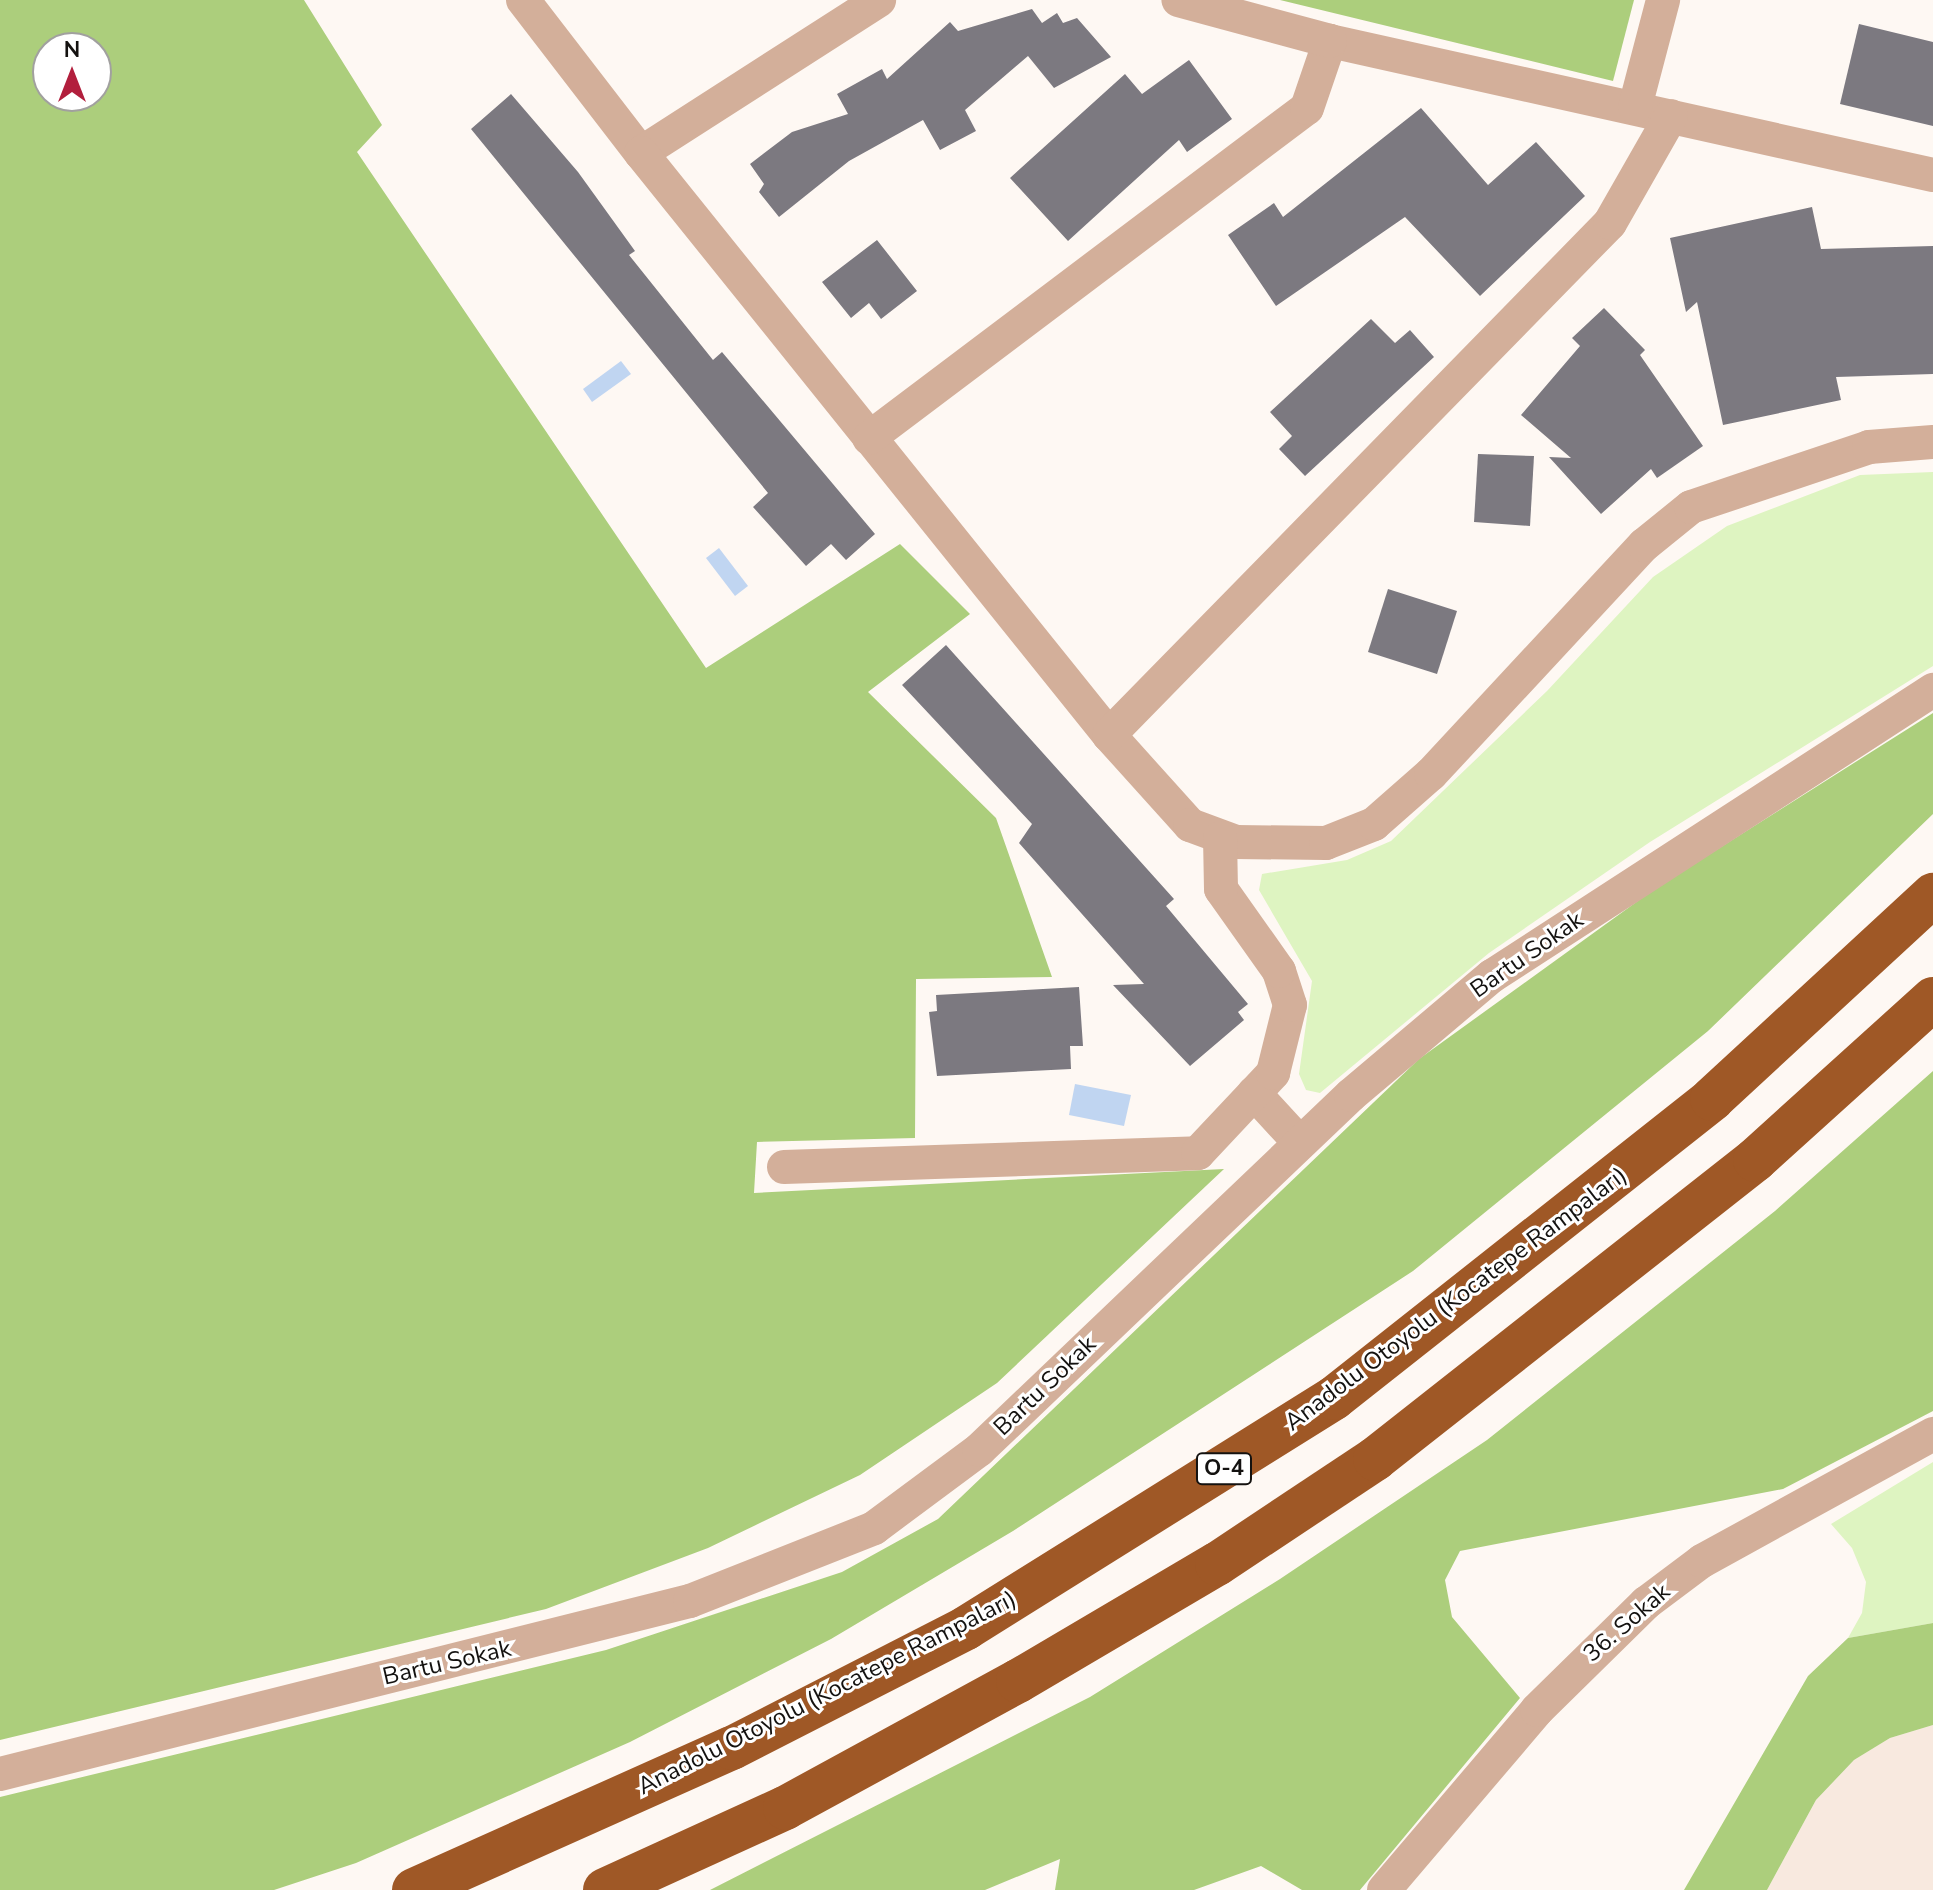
<!DOCTYPE html>
<html>
<head>
<meta charset="utf-8">
<style>
  body { margin:0 }
  #map { position:relative; width:1933px; height:1890px; overflow:hidden; background:#fef8f3; font-family:"Nunito Sans",sans-serif }
  div>[style] { position:absolute }
  .built>* { inset:0; background:#f8e9df }
  .green>* { inset:0; background:#def4c1 }
  .forest>* { inset:0; background:#acce7c }
  .water>* { inset:0; background:#c0d5f1 }
  .building>* { inset:0; background:#7c7980 }
  .minor>* { height:34px; margin:-17px; padding:0 17px; transform-origin:17px; border-radius:17px; background:#d3af9a }
  .motorway>* { height:44px; margin:-22px; padding:0 22px; transform-origin:22px; border-radius:22px; background:#9f5826 }
  span { translate:-50% -50%; white-space:nowrap; text-align:center; line-height:1.15; -webkit-text-stroke:6px #fff; paint-order:stroke }
  .shield-label span { padding:2px 6px; background:#fff; border:2px solid; border-radius:6px; -webkit-text-stroke-width:0 }
  .shield-label { font-size:22px; color:#141210; font-weight:700 }
  .street-label { font-size:24px; color:#141210 }
  .north { position:absolute; left:32px; top:32px; width:80px; height:80px; box-sizing:border-box; background:#fff; border:2px solid #a1a09f; border-radius:50%; rotate:0deg; font-size:22px; font-weight:700; line-height:32px; text-align:center; color:#141210 }
  .north::after { content:''; display:block; margin:auto; width:28px; height:36px; background:#b21f3d; clip-path:polygon(50% 0,100% 100%,50% 72%,0 100%) }
</style>
</head>
<body>
<div id="map">
  <div class="built">
    <i style="clip-path:polygon(1933px 1725px,1933px 1890px,1767px 1890px,1816px 1800px,1854px 1760px,1890px 1738px)"></i>
  </div>
  <div class="green">
    <i style="clip-path:polygon(1933px 472px,1933px 666px,1650px 842px,1489px 953px,1320px 1093px,1306px 1090px,1299px 1074px,1312px 981px,1259px 890px,1262px 874px,1347px 860px,1391px 841px,1547px 691px,1653px 577px,1727px 526px,1860px 475px)"></i>
    <i style="clip-path:polygon(1933px 1462px,1933px 1623px,1848px 1638px,1862px 1613px,1866px 1582px,1852px 1548px,1831px 1524px)"></i>
  </div>
  <div class="forest">
    <i style="clip-path:polygon(evenodd,0 0,304px 0,382px 125px,357px 152px,706px 668px,900px 544px,970px 614px,868px 692px,996px 818px,1052px 977px,916px 979px,915px 1138px,757px 1142px,754px 1193px,1224px 1169px,997px 1383px,860px 1475px,708px 1548px,546px 1609px,0 1740px,0 0,48px 48px,96px 48px,96px 96px,48px 96px,48px 48px)"></i>
    <i style="clip-path:polygon(1280px 0,1634px 0,1613px 81px)"></i>
    <i style="clip-path:polygon(1933px 713px,1933px 814px,1708px 1031px,1413px 1271px,1013px 1531px,831px 1639px,630px 1742px,356px 1863px,274px 1890px,0 1890px,0 1797px,606px 1650px,842px 1572px,938px 1519px,1419px 1059px,1653px 890px)"></i>
    <i style="clip-path:polygon(1933px 1071px,1933px 1411px,1783px 1489px,1460px 1551px,1445px 1580px,1452px 1617px,1520px 1698px,1360px 1890px,1302px 1890px,1261px 1866px,1194px 1890px,1055px 1890px,1060px 1859px,985px 1890px,710px 1890px,1090px 1697px,1280px 1579px,1487px 1440px,1775px 1211px)"></i>
    <i style="clip-path:polygon(1933px 1623px,1933px 1725px,1890px 1738px,1854px 1760px,1816px 1800px,1767px 1890px,1684px 1890px,1808px 1676px,1848px 1638px)"></i>
  </div>
  <div class="water">
    <i style="clip-path:polygon(621px 361px,631px 374px,592px 402px,583px 389px)"></i>
    <i style="clip-path:polygon(719px 548px,748px 586px,735px 596px,706px 558px)"></i>
    <i style="clip-path:polygon(1075px 1084px,1131px 1095px,1124px 1126px,1069px 1115px)"></i>
  </div>
  <div class="building">
    <i style="clip-path:polygon(1032px 9px,1042px 23px,1057px 13px,1063px 23px,1077px 18px,1111px 57px,1054px 88px,1028px 56px,965px 110px,976px 131px,940px 150px,923px 120px,849px 161px,779px 217px,759px 192px,764px 184px,750px 164px,792px 132px,848px 114px,837px 94px,882px 69px,887px 79px,950px 22px,958px 31px)"></i>
    <i style="clip-path:polygon(1859px 24px,1933px 42px,1933px 126px,1840px 104px)"></i>
    <i style="clip-path:polygon(1189px 60px,1232px 119px,1187px 152px,1179px 140px,1068px 241px,1010px 178px,1125px 74px,1142px 94px)"></i>
    <i style="clip-path:polygon(511px 94px,578px 172px,635px 251px,629px 255px,713px 360px,722px 352px,875px 534px,846px 560px,831px 544px,806px 566px,753px 507px,768px 493px,471px 129px)"></i>
    <i style="clip-path:polygon(1421px 108px,1488px 185px,1536px 142px,1585px 196px,1480px 296px,1405px 217px,1276px 306px,1228px 235px,1274px 203px,1283px 217px)"></i>
    <i style="clip-path:polygon(1812px 207px,1821px 249px,1933px 246px,1933px 374px,1836px 377px,1841px 400px,1723px 425px,1697px 302px,1686px 312px,1670px 238px)"></i>
    <i style="clip-path:polygon(877px 240px,917px 291px,881px 319px,869px 303px,851px 318px,822px 282px)"></i>
    <i style="clip-path:polygon(1604px 308px,1645px 350px,1640px 355px,1703px 446px,1657px 478px,1651px 469px,1601px 514px,1549px 457px,1571px 458px,1521px 415px,1580px 346px,1572px 338px)"></i>
    <i style="clip-path:polygon(1371px 319px,1395px 343px,1410px 330px,1434px 357px,1305px 476px,1279px 449px,1292px 436px,1270px 412px)"></i>
    <i style="clip-path:polygon(1478px 454px,1534px 456px,1530px 526px,1474px 522px)"></i>
    <i style="clip-path:polygon(1388px 589px,1457px 611px,1437px 674px,1368px 652px)"></i>
    <i style="clip-path:polygon(946px 645px,1174px 899px,1166px 906px,1248px 1004px,1238px 1012px,1244px 1020px,1190px 1066px,1113px 985px,1144px 984px,1019px 843px,1032px 824px,902px 685px)"></i>
    <i style="clip-path:polygon(1079px 987px,1083px 1046px,1070px 1046px,1071px 1069px,937px 1076px,929px 1012px,937px 1011px,936px 995px)"></i>
  </div>
  <div class="minor">
    <i style="left:523px;top:0;width:193px;rotate:52.4deg"></i>
    <i style="left:641px;top:153px;width:283px;rotate:-32.7deg"></i>
    <i style="left:1330px;top:41px;width:618px;rotate:12.53deg"></i>
    <i style="left:1635px;top:107px;width:111px;rotate:-75.3deg"></i>
    <i style="left:641px;top:153px;width:747px;rotate:51.2deg"></i>
    <i style="left:1109px;top:735px;width:121px;rotate:48deg"></i>
    <i style="left:1190px;top:825px;width:49px;rotate:20.3deg"></i>
    <i style="left:1236px;top:842px;width:90px;rotate:0.6deg"></i>
    <i style="left:1326px;top:843px;width:52px;rotate:-21.6deg"></i>
    <i style="left:1374px;top:824px;width:76px;rotate:-41.3deg"></i>
    <i style="left:1431px;top:774px;width:313px;rotate:-47.1deg"></i>
    <i style="left:1644px;top:545px;width:60px;rotate:-39deg"></i>
    <i style="left:1691px;top:507px;width:188px;rotate:-18.6deg"></i>
    <i style="left:1869px;top:447px;width:64px;rotate:-4.5deg"></i>
    <i style="left:869px;top:438px;width:548px;rotate:-37deg"></i>
    <i style="left:1307px;top:108px;width:71px;rotate:-71.1deg"></i>
    <i style="left:1330px;top:41px;width:157px;rotate:-164.9deg"></i>
    <i style="left:1109px;top:735px;width:716px;rotate:-45.62deg"></i>
    <i style="left:1610px;top:223px;width:123px;rotate:-60.3deg"></i>
    <i style="left:1254px;top:1093px;width:68px;rotate:47.4deg"></i>
    <i style="left:784px;top:1167px;width:414px;rotate:-1.9deg"></i>
    <i style="left:1198px;top:1153px;width:110px;rotate:-46.8deg"></i>
    <i style="left:1273px;top:1073px;width:70px;rotate:-76deg"></i>
    <i style="left:1290px;top:1005px;width:36px;rotate:-108deg"></i>
    <i style="left:1279px;top:971px;width:100px;rotate:-125.3deg"></i>
    <i style="left:1221px;top:889px;width:51px;rotate:-91.1deg"></i>
    <i style="left:0;top:1774px;width:711px;rotate:-14.08deg"></i>
    <i style="left:690px;top:1601px;width:198px;rotate:-21.6deg"></i>
    <i style="left:874px;top:1528px;width:131px;rotate:-36.6deg"></i>
    <i style="left:979px;top:1450px;width:514px;rotate:-43.66deg"></i>
    <i style="left:1351px;top:1095px;width:185px;rotate:-40.2deg"></i>
    <i style="left:1492px;top:976px;width:526px;rotate:-32.96deg"></i>
    <i style="left:1384px;top:1890px;width:236px;rotate:-49.6deg"></i>
    <i style="left:1537px;top:1710px;width:153px;rotate:-44.5deg"></i>
    <i style="left:1646px;top:1603px;width:70px;rotate:-36.9deg"></i>
    <i style="left:1702px;top:1561px;width:264px;rotate:-28.8deg"></i>
  </div>
  <div class="motorway">
    <i style="left:414px;top:1890px;width:348px;rotate:-24.1deg"></i>
    <i style="left:732px;top:1748px;width:263px;rotate:-27.1deg"></i>
    <i style="left:966px;top:1628px;width:434px;rotate:-32deg"></i>
    <i style="left:1334px;top:1398px;width:482px;rotate:-38.3deg"></i>
    <i style="left:1712px;top:1099px;width:301px;rotate:-42.7deg"></i>
    <i style="left:605px;top:1890px;width:198px;rotate:-24.5deg"></i>
    <i style="left:785px;top:1808px;width:265px;rotate:-28.6deg"></i>
    <i style="left:1018px;top:1681px;width:231px;rotate:-30.5deg"></i>
    <i style="left:1217px;top:1564px;width:190px;rotate:-33.6deg"></i>
    <i style="left:1375px;top:1459px;width:484px;rotate:-38.2deg"></i>
    <i style="left:1755px;top:1160px;width:240px;rotate:-42.1deg"></i>
  </div>
  <div class="shield-label">
    <span style="left:1224px;top:1469px">O-4</span>
  </div>
  <div class="street-label">
    <span style="left:1527px;top:955px;rotate:-35deg">Bartu Sokak</span>
    <span style="left:1456px;top:1299px;rotate:-37deg">Anadolu Otoyolu (Kocatepe Rampaları)</span>
    <span style="left:1045px;top:1386px;rotate:-44deg">Bartu Sokak</span>
    <span style="left:1627px;top:1623px;rotate:-41deg">36. Sokak</span>
    <span style="left:447px;top:1663px;rotate:-13deg">Bartu Sokak</span>
    <span style="left:827px;top:1693px;rotate:-27deg">Anadolu Otoyolu (Kocatepe Rampaları)</span>
  </div>
  <div class="north">N</div>
</div>
</body>
</html>
